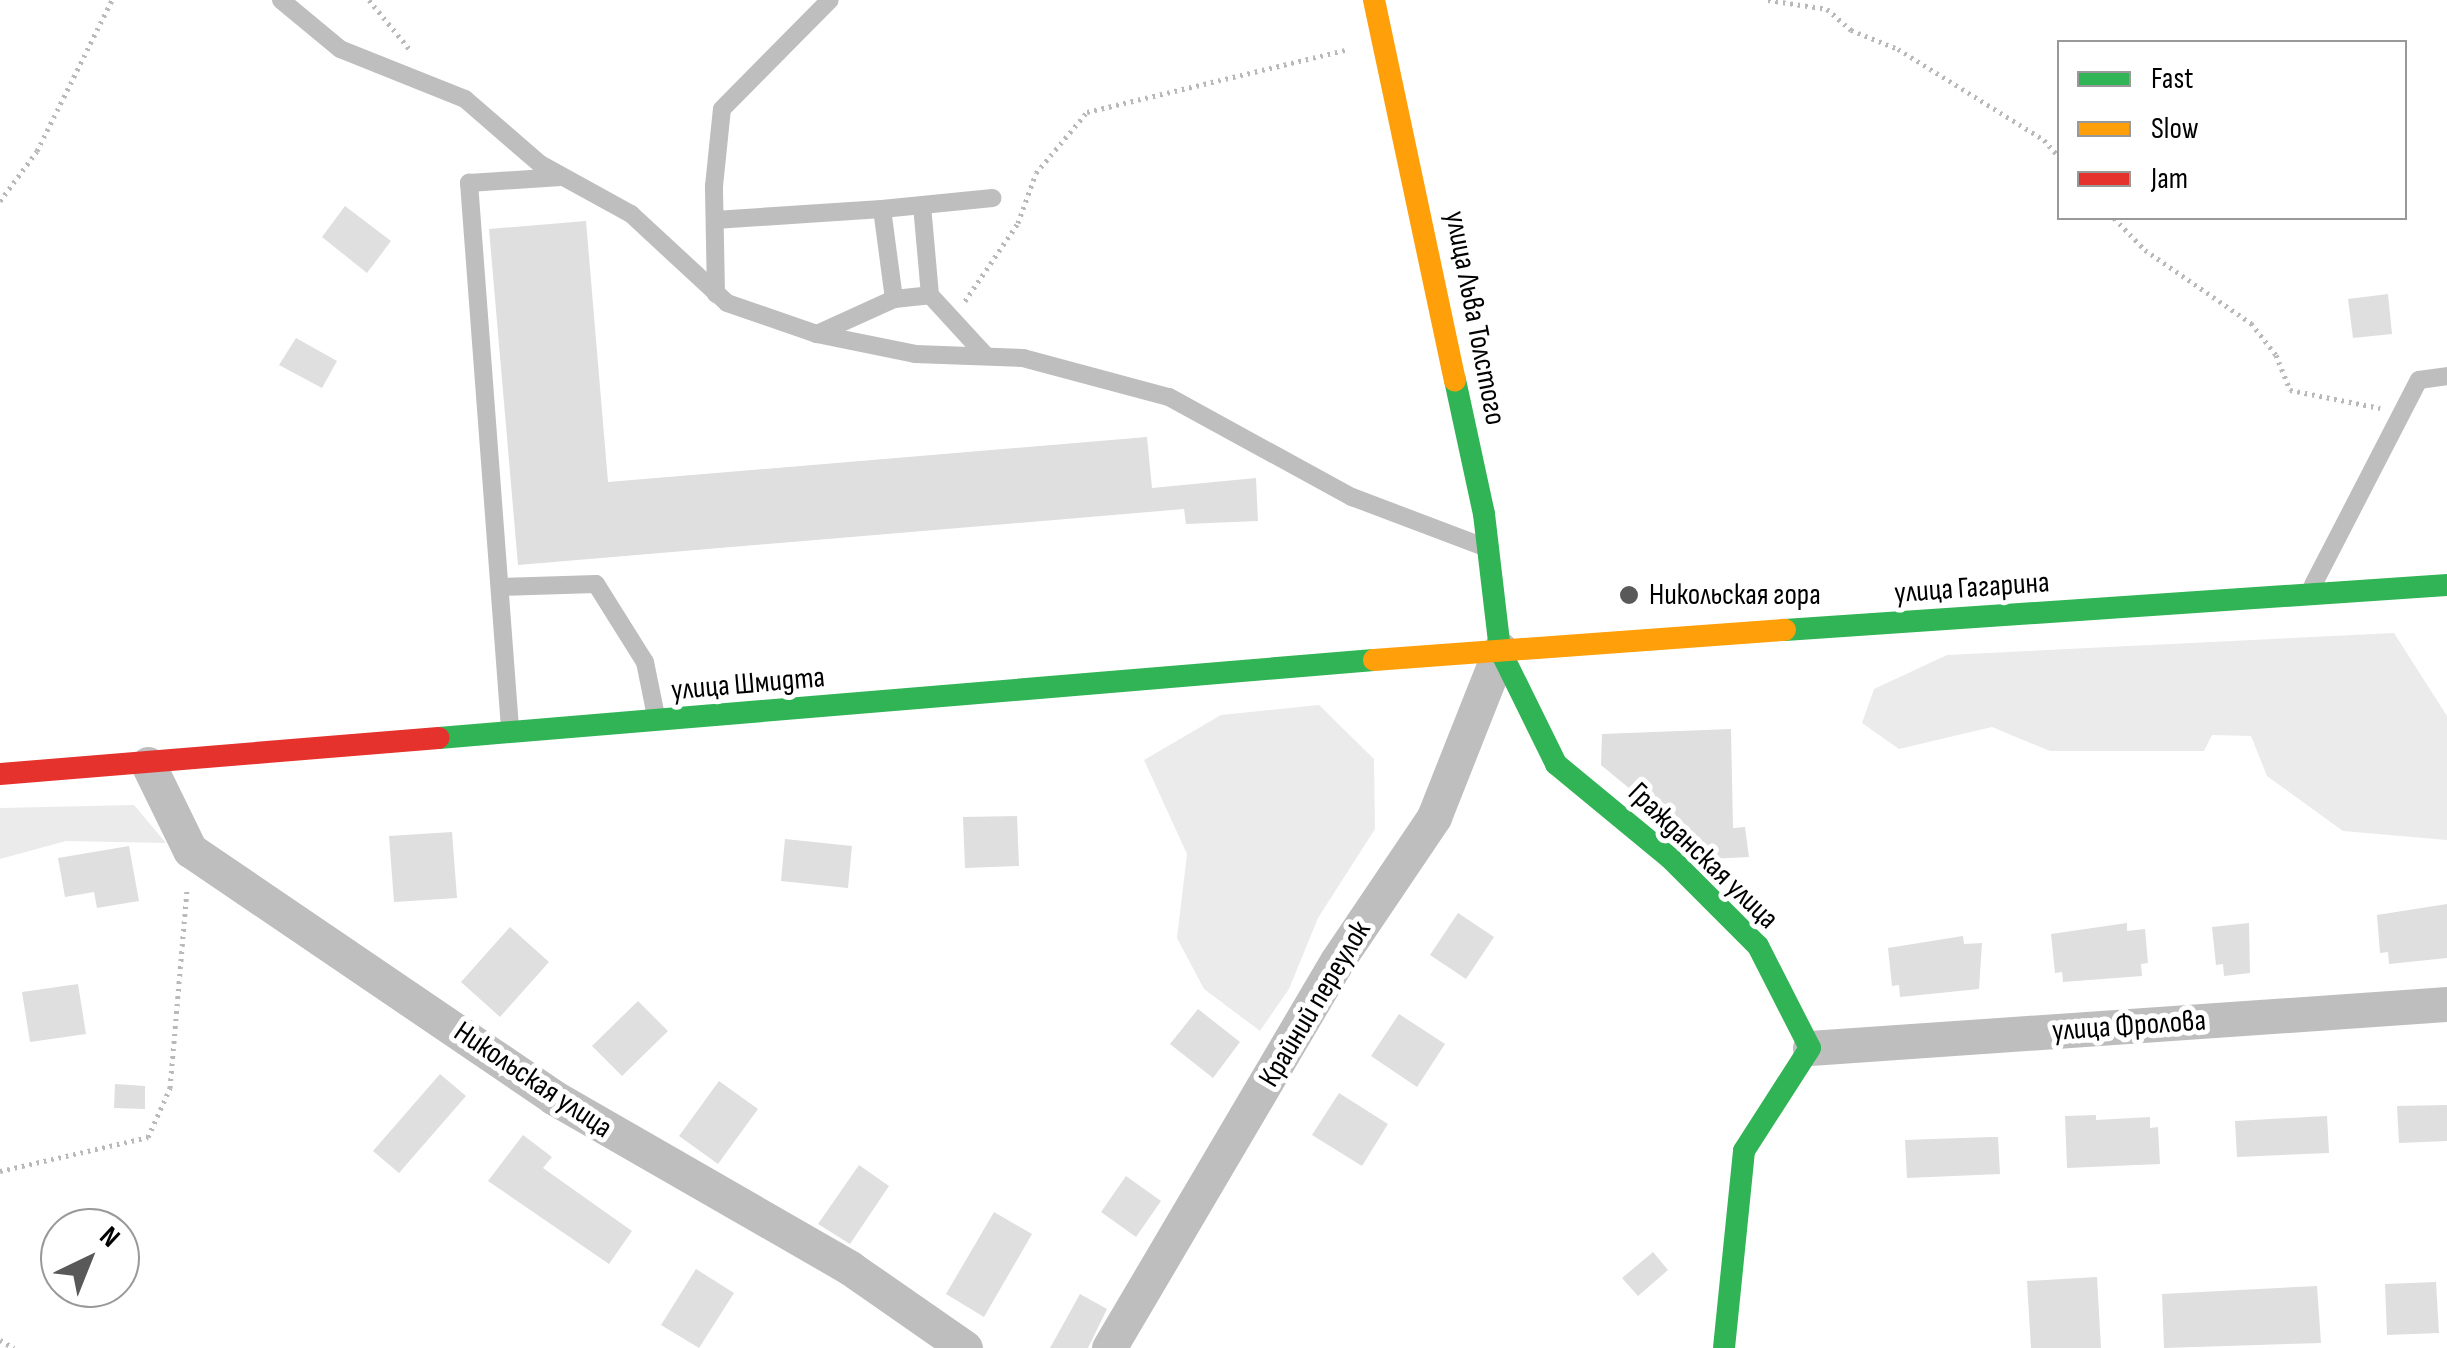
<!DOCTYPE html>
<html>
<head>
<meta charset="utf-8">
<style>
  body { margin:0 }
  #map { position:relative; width:2447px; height:1348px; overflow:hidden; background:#fff; font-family:"Sofia Sans Condensed",sans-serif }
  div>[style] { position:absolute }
  .green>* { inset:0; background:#ebebeb }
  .building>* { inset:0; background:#dfdfdf }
  .path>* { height:5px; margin-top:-2.5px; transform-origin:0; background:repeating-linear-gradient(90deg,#b9b9b9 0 2.5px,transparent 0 7.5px) }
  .lane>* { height:18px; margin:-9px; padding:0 9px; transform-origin:9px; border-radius:9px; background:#bebebe }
  .street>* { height:35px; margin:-17.5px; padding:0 17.5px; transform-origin:17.5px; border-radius:17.5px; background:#bebebe }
  .fast>* { height:22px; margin:-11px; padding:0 11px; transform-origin:11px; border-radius:11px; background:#30b455 }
  .slow>* { height:22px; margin:-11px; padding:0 11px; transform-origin:11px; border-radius:11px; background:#ff9f0a }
  .jam>* { height:22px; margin:-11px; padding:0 11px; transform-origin:11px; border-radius:11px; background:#e5322d }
  .dots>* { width:28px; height:28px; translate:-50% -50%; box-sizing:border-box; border:5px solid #fff; border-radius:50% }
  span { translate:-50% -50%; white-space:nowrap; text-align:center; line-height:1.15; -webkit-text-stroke:10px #fff; paint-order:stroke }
  .street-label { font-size:30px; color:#000 }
  .poi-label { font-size:30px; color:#000 }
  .left { translate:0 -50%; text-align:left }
  .legend { position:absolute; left:2057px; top:40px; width:350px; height:180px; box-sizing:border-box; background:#fff; border:2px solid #999; margin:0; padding:12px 18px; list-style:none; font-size:30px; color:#000 }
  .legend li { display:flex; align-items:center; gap:20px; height:50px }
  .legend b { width:50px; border:2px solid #999 }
  .north { position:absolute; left:40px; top:1208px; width:100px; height:100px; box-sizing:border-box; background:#fff; border:2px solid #999; border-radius:50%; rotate:43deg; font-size:28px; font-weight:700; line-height:40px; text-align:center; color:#000 }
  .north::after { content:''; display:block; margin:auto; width:35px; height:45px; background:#595959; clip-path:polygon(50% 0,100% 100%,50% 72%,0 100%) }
</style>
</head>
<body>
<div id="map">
  <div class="green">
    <i style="clip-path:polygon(2394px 633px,2447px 716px,2447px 840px,2343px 831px,2267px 776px,2251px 736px,2212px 735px,2204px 751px,2050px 751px,1992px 727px,1899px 749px,1862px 723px,1874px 689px,1947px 655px)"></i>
    <i style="clip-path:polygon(1319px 705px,1374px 759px,1375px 829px,1318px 918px,1289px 989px,1260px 1031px,1204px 989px,1177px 938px,1187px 854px,1144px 760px,1221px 715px)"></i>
    <i style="clip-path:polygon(134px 805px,166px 843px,66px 841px,0 859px,0 808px)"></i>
  </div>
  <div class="building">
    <i style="clip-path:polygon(345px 206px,391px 241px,367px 273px,322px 237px)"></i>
    <i style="clip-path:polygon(586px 221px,608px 482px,1147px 437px,1152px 488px,1256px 478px,1258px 521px,1186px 524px,1184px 509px,518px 565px,489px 229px)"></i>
    <i style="clip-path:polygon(2388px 294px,2392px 334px,2353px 338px,2348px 299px)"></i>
    <i style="clip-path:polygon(296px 338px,337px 361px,322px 388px,279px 365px)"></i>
    <i style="clip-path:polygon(1731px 729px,1733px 828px,1745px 827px,1749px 857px,1710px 859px,1653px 809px,1651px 794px,1635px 793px,1601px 765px,1602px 734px)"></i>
    <i style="clip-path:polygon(1017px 816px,1019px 866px,965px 868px,963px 817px)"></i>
    <i style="clip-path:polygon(452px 832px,457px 898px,394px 902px,389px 836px)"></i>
    <i style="clip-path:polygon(785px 839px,852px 846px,848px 888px,781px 881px)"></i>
    <i style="clip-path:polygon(129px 846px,139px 901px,97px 908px,94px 892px,65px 897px,58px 858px)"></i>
    <i style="clip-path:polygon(2447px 904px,2447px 958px,2389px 964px,2388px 952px,2380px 953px,2377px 915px)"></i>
    <i style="clip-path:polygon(1458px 913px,1494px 937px,1466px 979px,1430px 955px)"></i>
    <i style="clip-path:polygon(2127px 923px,2127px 931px,2145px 929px,2148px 963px,2141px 964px,2142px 976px,2063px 982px,2062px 972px,2055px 973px,2051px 934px)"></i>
    <i style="clip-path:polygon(2249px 923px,2250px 973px,2224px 976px,2223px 964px,2216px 965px,2212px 927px)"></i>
    <i style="clip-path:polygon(510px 927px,549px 962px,500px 1017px,461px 982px)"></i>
    <i style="clip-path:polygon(1963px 936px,1964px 944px,1982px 943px,1979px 989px,1900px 997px,1899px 985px,1892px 986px,1888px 948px)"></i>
    <i style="clip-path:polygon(78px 984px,86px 1034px,30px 1042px,22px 992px)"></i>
    <i style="clip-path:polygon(638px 1001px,668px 1031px,622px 1076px,592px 1046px)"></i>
    <i style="clip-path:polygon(1198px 1009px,1240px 1042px,1213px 1078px,1170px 1044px)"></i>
    <i style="clip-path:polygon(1399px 1014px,1445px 1044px,1417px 1087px,1371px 1056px)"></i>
    <i style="clip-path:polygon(440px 1074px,466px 1096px,399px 1173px,373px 1151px)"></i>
    <i style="clip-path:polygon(719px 1081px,758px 1109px,718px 1164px,679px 1136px)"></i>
    <i style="clip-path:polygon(115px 1084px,145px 1086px,145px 1109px,114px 1108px)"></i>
    <i style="clip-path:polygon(1339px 1093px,1388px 1124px,1362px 1166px,1312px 1135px)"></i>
    <i style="clip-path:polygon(2447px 1105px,2447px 1141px,2399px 1143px,2397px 1106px)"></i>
    <i style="clip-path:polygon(2096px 1115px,2096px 1120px,2150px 1117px,2150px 1128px,2158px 1127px,2160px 1164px,2067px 1168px,2065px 1116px)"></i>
    <i style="clip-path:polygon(2327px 1116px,2329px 1153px,2237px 1157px,2235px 1121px)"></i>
    <i style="clip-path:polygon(523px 1135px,552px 1157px,543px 1168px,632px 1231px,609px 1264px,488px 1181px)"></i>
    <i style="clip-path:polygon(1990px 1137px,1998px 1137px,2000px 1174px,1907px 1178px,1905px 1140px)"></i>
    <i style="clip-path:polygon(859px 1165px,889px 1186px,850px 1244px,818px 1224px)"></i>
    <i style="clip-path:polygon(1126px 1176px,1161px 1201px,1136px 1237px,1101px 1212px)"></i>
    <i style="clip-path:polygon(994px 1212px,1032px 1234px,984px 1317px,946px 1294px)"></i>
    <i style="clip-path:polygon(1653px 1252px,1668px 1270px,1638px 1296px,1622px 1278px)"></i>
    <i style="clip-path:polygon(696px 1269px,734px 1293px,699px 1348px,661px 1325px)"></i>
    <i style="clip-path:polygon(2097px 1277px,2101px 1348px,2031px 1348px,2027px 1281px)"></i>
    <i style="clip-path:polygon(2436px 1282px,2439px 1333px,2387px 1335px,2385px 1284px)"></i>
    <i style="clip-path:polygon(2317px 1286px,2321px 1343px,2164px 1348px,2162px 1294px)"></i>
    <i style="clip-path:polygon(1080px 1294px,1107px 1309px,1088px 1348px,1050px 1348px)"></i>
  </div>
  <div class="path">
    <i style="left:369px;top:0;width:66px;rotate:50.5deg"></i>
    <i style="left:1768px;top:0;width:60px;rotate:8.7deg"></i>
    <i style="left:1827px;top:9px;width:32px;rotate:41deg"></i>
    <i style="left:1851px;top:30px;width:51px;rotate:22deg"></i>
    <i style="left:1898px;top:49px;width:172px;rotate:31.9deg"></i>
    <i style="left:2044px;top:140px;width:24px;rotate:48deg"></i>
    <i style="left:0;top:201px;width:62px;rotate:-53.5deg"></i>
    <i style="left:37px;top:151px;width:169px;rotate:-63.6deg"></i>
    <i style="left:2114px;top:218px;width:45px;rotate:45.9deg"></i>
    <i style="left:2145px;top:250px;width:129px;rotate:34.6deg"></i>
    <i style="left:2251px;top:323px;width:41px;rotate:52deg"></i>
    <i style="left:2276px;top:355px;width:38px;rotate:68deg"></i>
    <i style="left:2290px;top:390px;width:92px;rotate:11.3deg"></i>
    <i style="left:965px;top:301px;width:94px;rotate:-55.8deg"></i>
    <i style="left:1018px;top:223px;width:53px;rotate:-70.2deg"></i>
    <i style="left:1036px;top:173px;width:80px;rotate:-50.1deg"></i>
    <i style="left:1087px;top:112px;width:266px;rotate:-13.5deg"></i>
    <i style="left:0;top:1171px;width:152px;rotate:-12.9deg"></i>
    <i style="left:148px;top:1137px;width:54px;rotate:-65.8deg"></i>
    <i style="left:170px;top:1088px;width:201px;rotate:-85.1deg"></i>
    <i style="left:0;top:1340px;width:16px;rotate:30deg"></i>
  </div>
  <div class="lane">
    <i style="left:281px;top:0;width:77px;rotate:39.7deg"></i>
    <i style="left:340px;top:49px;width:135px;rotate:21.8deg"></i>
    <i style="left:465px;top:99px;width:99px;rotate:40.9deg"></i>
    <i style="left:540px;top:164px;width:104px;rotate:28.8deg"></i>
    <i style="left:631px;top:214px;width:131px;rotate:42.8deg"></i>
    <i style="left:727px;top:303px;width:95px;rotate:19deg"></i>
    <i style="left:817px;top:334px;width:100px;rotate:11.5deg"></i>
    <i style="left:915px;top:354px;width:108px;rotate:2.1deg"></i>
    <i style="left:1023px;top:358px;width:151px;rotate:15deg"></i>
    <i style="left:1169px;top:397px;width:209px;rotate:28.7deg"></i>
    <i style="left:1352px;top:497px;width:141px;rotate:20.7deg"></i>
    <i style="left:882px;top:209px;width:111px;rotate:-5.7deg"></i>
    <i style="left:715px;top:220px;width:167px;rotate:-3.8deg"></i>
    <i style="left:882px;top:209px;width:91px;rotate:82.4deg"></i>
    <i style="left:894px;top:299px;width:85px;rotate:155.6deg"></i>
    <i style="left:716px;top:294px;width:108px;rotate:-91.1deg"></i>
    <i style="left:714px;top:186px;width:77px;rotate:-84.1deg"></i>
    <i style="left:722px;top:109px;width:153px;rotate:-45.3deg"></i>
    <i style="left:930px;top:295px;width:83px;rotate:47.4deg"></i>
    <i style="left:894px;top:299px;width:36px;rotate:-6deg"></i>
    <i style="left:930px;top:295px;width:90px;rotate:-95.1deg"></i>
    <i style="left:2313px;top:585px;width:231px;rotate:-62.7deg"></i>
    <i style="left:2419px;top:380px;width:28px;rotate:-8deg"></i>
    <i style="left:500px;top:587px;width:96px;rotate:-1.8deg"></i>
    <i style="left:596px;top:584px;width:92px;rotate:57.9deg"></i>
    <i style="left:645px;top:662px;width:55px;rotate:78.5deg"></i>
    <i style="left:510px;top:728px;width:547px;rotate:-94.3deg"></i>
    <i style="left:469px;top:183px;width:92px;rotate:-3.7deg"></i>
  </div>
  <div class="street">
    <i style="left:148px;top:764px;width:96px;rotate:64deg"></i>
    <i style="left:190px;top:850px;width:439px;rotate:34.2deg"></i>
    <i style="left:553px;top:1097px;width:343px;rotate:29.9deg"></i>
    <i style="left:850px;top:1268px;width:140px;rotate:34.8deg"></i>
    <i style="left:1810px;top:1048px;width:639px;rotate:-3.95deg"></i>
    <i style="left:1109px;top:1348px;width:449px;rotate:-59.5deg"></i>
    <i style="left:1337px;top:961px;width:174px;rotate:-56deg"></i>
    <i style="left:1434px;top:817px;width:180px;rotate:-68.4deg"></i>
  </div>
  <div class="fast">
    <i style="left:1455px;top:380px;width:137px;rotate:77.8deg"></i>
    <i style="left:1484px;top:514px;width:137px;rotate:83.3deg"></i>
    <i style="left:1500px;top:650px;width:127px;rotate:63.8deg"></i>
    <i style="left:1556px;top:764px;width:148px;rotate:39.5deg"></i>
    <i style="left:1670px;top:858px;width:124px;rotate:45deg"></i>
    <i style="left:1758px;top:946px;width:114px;rotate:63deg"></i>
    <i style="left:1810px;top:1048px;width:122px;rotate:122.7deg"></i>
    <i style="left:1744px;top:1151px;width:198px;rotate:95.8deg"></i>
    <i style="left:1785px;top:630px;width:664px;rotate:-3.89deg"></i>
    <i style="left:439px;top:738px;width:938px;rotate:-4.77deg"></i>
  </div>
  <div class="slow">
    <i style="left:1374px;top:0;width:389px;rotate:78deg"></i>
    <i style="left:1374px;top:660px;width:412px;rotate:-4.2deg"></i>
  </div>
  <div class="jam">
    <i style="left:0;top:774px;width:440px;rotate:-4.7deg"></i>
  </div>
  <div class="dots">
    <i style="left:1629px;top:595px;background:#595959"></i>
  </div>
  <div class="street-label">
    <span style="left:1475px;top:318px;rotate:79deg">улица Льва Толстого</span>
    <span style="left:1972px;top:588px;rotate:-4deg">улица Гагарина</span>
    <span style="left:748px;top:684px;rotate:-5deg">улица Шмидта</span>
    <span style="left:1703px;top:856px;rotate:44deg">Гражданская улица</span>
    <span style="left:1315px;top:1004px;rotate:-59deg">Крайний переулок</span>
    <span style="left:2129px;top:1026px;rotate:-4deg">улица Фролова</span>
    <span style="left:533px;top:1080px;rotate:34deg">Никольская улица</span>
  </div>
  <div class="poi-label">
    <span class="left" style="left:1649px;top:595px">Никольская гора</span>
  </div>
  <ul class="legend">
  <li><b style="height:12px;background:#30b455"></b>Fast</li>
  <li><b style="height:12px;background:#ff9f0a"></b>Slow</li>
  <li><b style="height:12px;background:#e5322d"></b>Jam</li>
  </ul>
  <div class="north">N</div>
</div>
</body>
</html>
